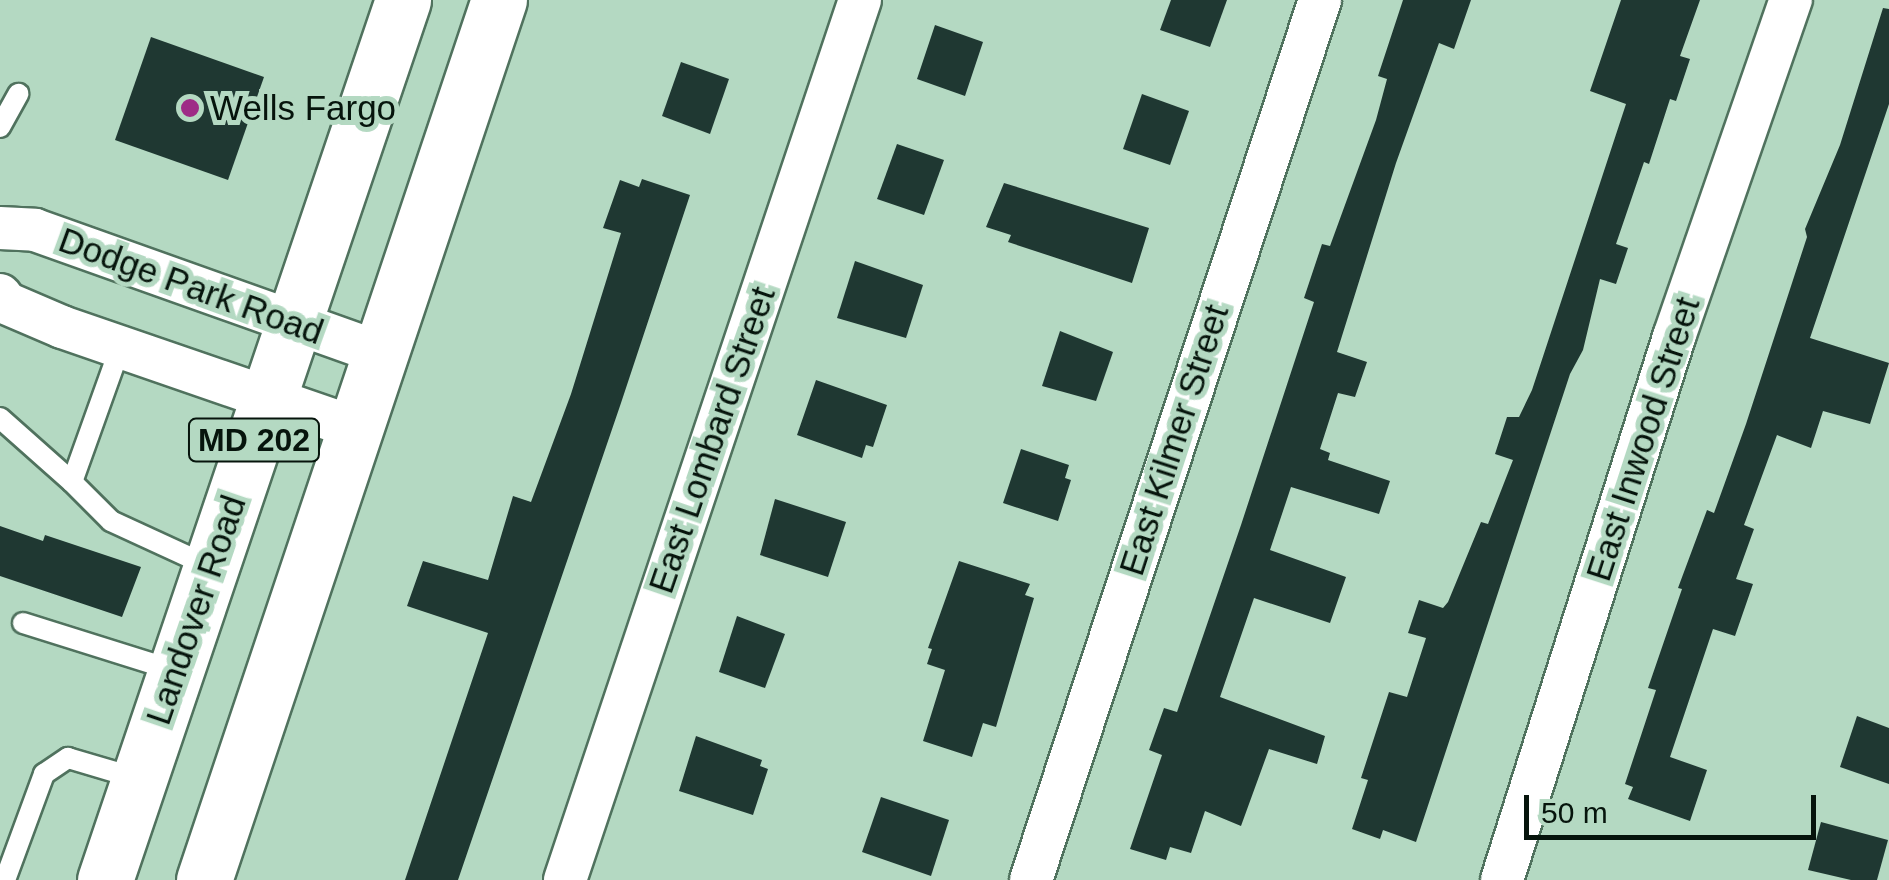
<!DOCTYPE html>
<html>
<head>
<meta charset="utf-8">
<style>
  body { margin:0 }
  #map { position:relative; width:1889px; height:880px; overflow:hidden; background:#b4d9c2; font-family:Helvetica,sans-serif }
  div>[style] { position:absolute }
  .building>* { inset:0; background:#1f3832 }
  .roads { filter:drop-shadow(2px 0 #50725e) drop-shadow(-2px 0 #50725e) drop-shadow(0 2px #50725e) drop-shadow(0 -2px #50725e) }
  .service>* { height:20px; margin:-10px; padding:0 10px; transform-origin:10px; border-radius:10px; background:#fff }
  .minor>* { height:42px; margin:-21px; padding:0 21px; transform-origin:21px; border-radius:21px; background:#fff }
  .primary>* { height:55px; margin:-27.5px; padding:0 27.5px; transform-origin:27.5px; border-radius:27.5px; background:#fff }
  .dots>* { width:28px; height:28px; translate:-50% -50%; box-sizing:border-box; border:5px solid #b4d9c2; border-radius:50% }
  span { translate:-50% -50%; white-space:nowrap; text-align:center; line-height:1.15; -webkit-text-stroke:10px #b4d9c2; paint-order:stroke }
  .shield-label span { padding:2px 8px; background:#b4d9c2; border:2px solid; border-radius:8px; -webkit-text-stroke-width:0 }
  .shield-label { font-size:32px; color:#06140c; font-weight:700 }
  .poi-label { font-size:35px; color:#06140c }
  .left { translate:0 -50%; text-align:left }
  .street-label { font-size:35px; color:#06140c }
  .scale { position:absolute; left:1524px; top:795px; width:292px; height:45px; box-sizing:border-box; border:5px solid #06140c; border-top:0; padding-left:12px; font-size:30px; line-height:35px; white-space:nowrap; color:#06140c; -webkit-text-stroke:8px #b4d9c2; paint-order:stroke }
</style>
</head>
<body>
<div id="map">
  <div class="building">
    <i style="clip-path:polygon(1171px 0,1227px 0,1210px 47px,1160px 30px)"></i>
    <i style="clip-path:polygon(1403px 0,1471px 0,1454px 49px,1439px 43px,1396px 163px,1337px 352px,1367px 362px,1355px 397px,1338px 393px,1320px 449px,1330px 453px,1328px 460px,1390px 481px,1379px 514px,1291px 487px,1270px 550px,1346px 577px,1330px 623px,1254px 598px,1220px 697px,1325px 736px,1317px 764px,1269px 749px,1241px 826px,1205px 811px,1191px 853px,1170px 847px,1166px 860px,1130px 849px,1162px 755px,1149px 750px,1164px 708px,1177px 712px,1241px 525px,1314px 302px,1304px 298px,1322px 244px,1330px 246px,1376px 120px,1387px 79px,1378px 76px)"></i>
    <i style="clip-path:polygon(1621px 0,1700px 0,1680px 56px,1690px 59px,1676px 101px,1670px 99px,1649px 164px,1644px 162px,1616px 244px,1628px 248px,1616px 284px,1600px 279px,1583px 350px,1570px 374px,1416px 842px,1383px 830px,1380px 839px,1352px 829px,1368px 780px,1361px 778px,1389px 692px,1407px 697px,1426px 638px,1408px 633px,1419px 600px,1443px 608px,1448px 602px,1481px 522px,1488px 524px,1513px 460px,1495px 454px,1507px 417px,1519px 417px,1532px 390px,1626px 104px,1590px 91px)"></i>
    <i style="clip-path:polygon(1883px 8px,1889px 9px,1889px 104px,1810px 338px,1889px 363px,1870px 424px,1823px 411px,1811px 448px,1777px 435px,1744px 525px,1754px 529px,1736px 579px,1753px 584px,1735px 636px,1713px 629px,1670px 757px,1707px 770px,1690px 821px,1628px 799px,1633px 787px,1625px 784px,1656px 690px,1648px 688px,1682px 589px,1678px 588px,1707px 510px,1714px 513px,1746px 424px,1807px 237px,1805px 229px,1840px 145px)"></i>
    <i style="clip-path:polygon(935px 25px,983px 42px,965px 96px,917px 79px)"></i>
    <i style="clip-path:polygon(151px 37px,264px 77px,228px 180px,115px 140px)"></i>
    <i style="clip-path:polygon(681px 62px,729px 79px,710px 134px,662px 116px)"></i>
    <i style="clip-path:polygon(1142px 94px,1189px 111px,1170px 165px,1123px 149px)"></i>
    <i style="clip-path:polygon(897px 144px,944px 160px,924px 215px,877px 199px)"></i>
    <i style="clip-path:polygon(642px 179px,690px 195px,621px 403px,458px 880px,405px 880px,488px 633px,407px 606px,423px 561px,488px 580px,513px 496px,531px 502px,571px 394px,621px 233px,603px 228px,620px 180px,639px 187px)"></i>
    <i style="clip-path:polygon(1004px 183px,1149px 228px,1132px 283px,1008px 242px,1011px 235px,986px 227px)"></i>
    <i style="clip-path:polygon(855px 261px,923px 285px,906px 338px,837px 318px)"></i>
    <i style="clip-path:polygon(1060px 331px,1113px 352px,1096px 401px,1042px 386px)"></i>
    <i style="clip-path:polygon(816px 380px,887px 405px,873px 447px,866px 445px,862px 458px,797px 435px)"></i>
    <i style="clip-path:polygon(1021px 449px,1069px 465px,1065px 478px,1071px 480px,1058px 521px,1003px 503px)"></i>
    <i style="clip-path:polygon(775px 499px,846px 522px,828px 577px,760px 555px)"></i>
    <i style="clip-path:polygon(0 526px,43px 541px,45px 535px,141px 567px,122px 617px,0 576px)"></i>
    <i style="clip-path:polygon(959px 561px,1030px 584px,1025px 595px,1034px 598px,996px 727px,983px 723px,972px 757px,923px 741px,945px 670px,927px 664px,932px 649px,928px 648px)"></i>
    <i style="clip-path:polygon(737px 616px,785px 634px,765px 688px,719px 672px)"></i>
    <i style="clip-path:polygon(1857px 716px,1889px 728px,1889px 784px,1840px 767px)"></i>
    <i style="clip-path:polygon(696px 736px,762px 760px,760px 766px,768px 769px,753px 815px,679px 791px)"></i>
    <i style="clip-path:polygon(881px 797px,949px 820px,931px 876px,862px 852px)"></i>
    <i style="clip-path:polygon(1821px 822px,1888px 840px,1877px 880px,1851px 880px,1808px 870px)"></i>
  </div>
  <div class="roads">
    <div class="service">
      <i style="left:0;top:127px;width:38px;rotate:-61deg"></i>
      <i style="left:120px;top:348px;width:142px;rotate:109.7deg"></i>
      <i style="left:72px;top:482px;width:55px;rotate:45deg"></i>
      <i style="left:111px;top:521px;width:108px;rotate:24.7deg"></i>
      <i style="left:0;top:418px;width:96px;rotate:41.6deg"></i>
      <i style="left:23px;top:623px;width:157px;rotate:17.4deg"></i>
      <i style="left:5px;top:880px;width:113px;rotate:-69.8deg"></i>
      <i style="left:44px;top:774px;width:29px;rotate:-34deg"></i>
      <i style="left:68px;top:758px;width:71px;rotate:16.4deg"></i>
    </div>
    <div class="minor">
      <i style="left:0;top:228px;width:35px;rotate:3deg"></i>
      <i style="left:35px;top:230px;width:366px;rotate:19.6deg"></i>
      <i style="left:0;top:295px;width:10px;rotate:53deg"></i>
      <i style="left:6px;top:303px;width:61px;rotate:23.2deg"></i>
      <i style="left:62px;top:327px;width:310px;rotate:19deg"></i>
      <i style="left:565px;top:880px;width:928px;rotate:-71.47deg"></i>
      <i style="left:1031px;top:880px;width:926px;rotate:-71.82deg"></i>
      <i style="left:1502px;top:880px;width:570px;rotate:-72.42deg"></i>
      <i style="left:1674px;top:337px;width:357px;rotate:-70.9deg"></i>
    </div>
    <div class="primary">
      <i style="left:105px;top:880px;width:929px;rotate:-71.29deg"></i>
      <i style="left:204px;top:880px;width:928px;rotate:-71.47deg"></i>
    </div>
  </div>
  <div class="dots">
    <i style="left:190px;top:108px;background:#9e2b86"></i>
  </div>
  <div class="shield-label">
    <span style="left:254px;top:440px">MD 202</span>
  </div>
  <div class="poi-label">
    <span class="left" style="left:210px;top:108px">Wells Fargo</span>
  </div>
  <div class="street-label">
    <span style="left:191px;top:286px;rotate:20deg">Dodge Park Road</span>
    <span style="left:1643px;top:439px;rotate:-72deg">East Inwood Street</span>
    <span style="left:712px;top:440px;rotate:-71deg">East Lombard Street</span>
    <span style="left:1174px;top:440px;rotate:-72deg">East Kilmer Street</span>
    <span style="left:196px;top:610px;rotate:-71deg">Landover Road</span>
  </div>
  <div class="scale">50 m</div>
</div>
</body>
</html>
